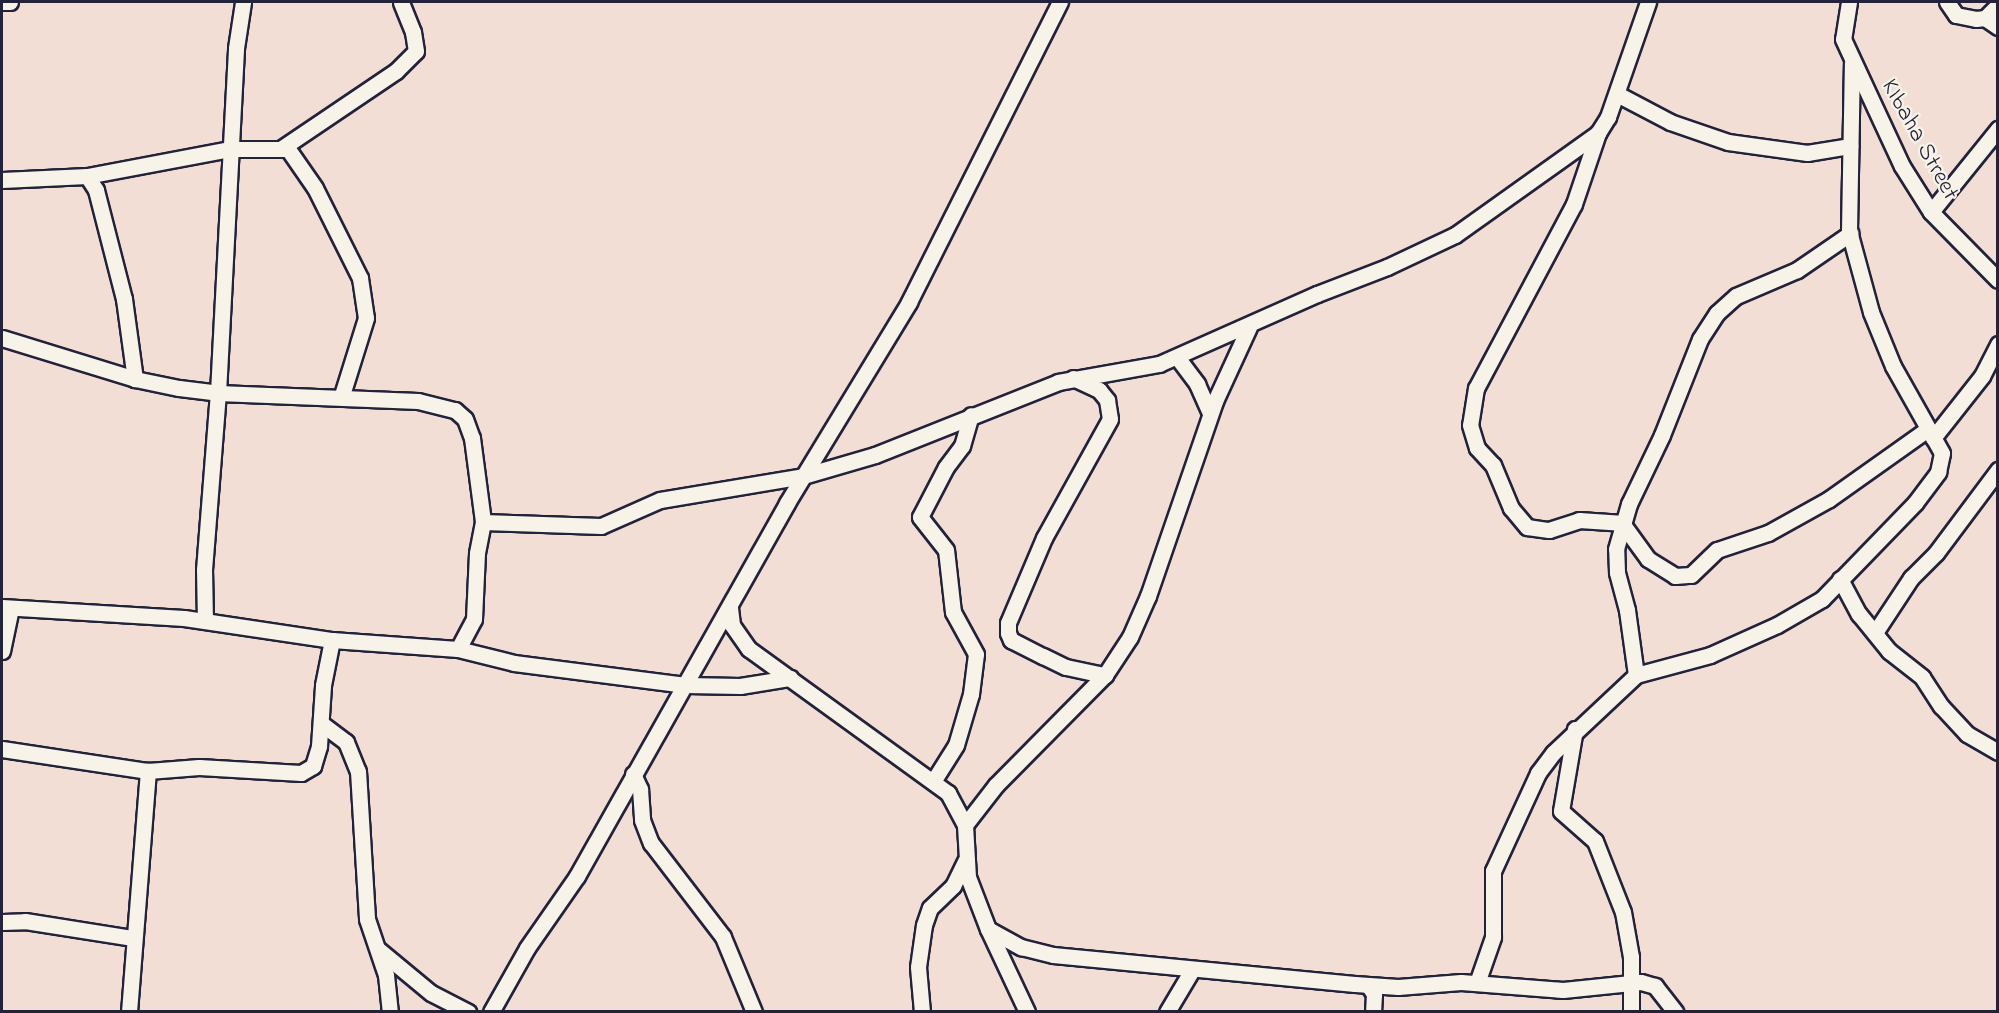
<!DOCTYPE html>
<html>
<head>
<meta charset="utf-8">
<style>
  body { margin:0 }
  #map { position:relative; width:1999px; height:1013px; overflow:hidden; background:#f3ded6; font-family:"Indie Flower",sans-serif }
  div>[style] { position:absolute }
  .roads { filter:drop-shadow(2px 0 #22223b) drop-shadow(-2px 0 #22223b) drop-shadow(0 2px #22223b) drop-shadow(0 -2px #22223b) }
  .minor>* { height:15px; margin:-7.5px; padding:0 7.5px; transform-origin:7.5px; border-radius:7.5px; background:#f7f3e8 }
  span { translate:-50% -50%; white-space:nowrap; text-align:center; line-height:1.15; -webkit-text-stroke:4.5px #f7f3e8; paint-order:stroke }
  .street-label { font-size:24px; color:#22223b }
  .frame { position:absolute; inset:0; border:3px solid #22223b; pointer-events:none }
</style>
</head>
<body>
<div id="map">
  <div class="roads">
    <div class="minor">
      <i style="left:2px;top:2px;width:8px"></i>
      <i style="left:1849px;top:2px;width:37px;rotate:99deg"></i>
      <i style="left:1843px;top:39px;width:140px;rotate:65.1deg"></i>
      <i style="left:1902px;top:166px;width:54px;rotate:57.8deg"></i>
      <i style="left:1931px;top:212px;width:95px;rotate:45.4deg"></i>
      <i style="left:1947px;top:2px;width:16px;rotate:55deg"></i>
      <i style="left:1956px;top:15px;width:20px;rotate:11deg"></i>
      <i style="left:1976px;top:19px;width:9px;rotate:-6deg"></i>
      <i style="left:1985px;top:18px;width:18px;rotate:-45deg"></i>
      <i style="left:1985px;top:18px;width:16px;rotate:35deg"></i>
      <i style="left:1617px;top:94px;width:60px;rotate:27.8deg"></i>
      <i style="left:1670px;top:122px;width:61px;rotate:19deg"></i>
      <i style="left:1728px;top:142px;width:80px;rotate:7.9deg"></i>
      <i style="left:1807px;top:153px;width:44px;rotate:-9.2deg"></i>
      <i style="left:1598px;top:133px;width:75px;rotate:108.7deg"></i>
      <i style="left:1574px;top:204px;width:208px;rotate:118deg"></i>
      <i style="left:1476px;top:388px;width:37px;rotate:99deg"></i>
      <i style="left:1470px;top:425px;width:24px;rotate:73deg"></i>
      <i style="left:1477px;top:448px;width:23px;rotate:47deg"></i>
      <i style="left:1493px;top:465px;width:47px;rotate:67.3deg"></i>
      <i style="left:1511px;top:508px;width:25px;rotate:50deg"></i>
      <i style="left:1527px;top:527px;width:22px;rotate:8deg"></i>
      <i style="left:1549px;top:530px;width:32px;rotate:-18deg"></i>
      <i style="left:1579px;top:520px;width:45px;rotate:3.8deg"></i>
      <i style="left:282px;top:148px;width:138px;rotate:-34deg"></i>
      <i style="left:396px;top:71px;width:28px;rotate:-45deg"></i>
      <i style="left:416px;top:51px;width:19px;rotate:-99deg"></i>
      <i style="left:413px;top:32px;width:32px;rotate:-112deg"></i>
      <i style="left:87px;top:176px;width:17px;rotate:57deg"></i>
      <i style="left:96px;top:190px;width:113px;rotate:75.6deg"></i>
      <i style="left:124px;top:299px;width:81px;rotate:82.2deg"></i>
      <i style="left:2px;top:180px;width:85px;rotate:-2.7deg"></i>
      <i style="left:87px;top:176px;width:146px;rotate:-10.7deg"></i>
      <i style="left:230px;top:149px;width:58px"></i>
      <i style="left:288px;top:149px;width:47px;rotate:55.3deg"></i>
      <i style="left:315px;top:188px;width:101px;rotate:63.4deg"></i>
      <i style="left:360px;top:278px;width:40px;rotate:81.5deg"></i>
      <i style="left:366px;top:318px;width:81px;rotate:107.3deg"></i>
      <i style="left:1931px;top:212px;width:107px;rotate:-51.1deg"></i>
      <i style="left:2px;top:338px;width:139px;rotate:17.1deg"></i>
      <i style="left:135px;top:379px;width:45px;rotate:11.6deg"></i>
      <i style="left:179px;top:388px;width:39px;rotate:7deg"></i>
      <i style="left:218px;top:393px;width:200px;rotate:2.3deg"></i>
      <i style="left:418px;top:401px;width:38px;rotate:14deg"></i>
      <i style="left:455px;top:410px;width:13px;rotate:42deg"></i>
      <i style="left:465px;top:419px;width:20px;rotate:70deg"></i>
      <i style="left:472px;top:438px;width:85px;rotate:82.5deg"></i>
      <i style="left:483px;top:522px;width:32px;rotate:101deg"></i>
      <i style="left:477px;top:553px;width:66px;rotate:92.6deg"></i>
      <i style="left:474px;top:619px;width:34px;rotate:118deg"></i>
      <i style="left:1177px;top:357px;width:34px;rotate:53deg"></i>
      <i style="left:1197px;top:384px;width:32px;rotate:66deg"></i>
      <i style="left:1073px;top:378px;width:29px;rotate:25deg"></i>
      <i style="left:1099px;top:390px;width:13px;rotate:51deg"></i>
      <i style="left:1107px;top:400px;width:19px;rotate:81deg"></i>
      <i style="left:1110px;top:419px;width:136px;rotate:119deg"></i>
      <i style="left:1044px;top:538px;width:92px;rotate:113deg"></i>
      <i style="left:1008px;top:623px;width:10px;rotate:90deg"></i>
      <i style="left:1008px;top:633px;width:8px;rotate:67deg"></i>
      <i style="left:1011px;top:640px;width:36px;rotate:27deg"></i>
      <i style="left:1043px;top:656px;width:25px;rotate:26deg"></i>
      <i style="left:1066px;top:667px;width:40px;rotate:12deg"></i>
      <i style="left:1933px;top:438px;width:79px;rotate:-51.7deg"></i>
      <i style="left:1982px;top:376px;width:36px;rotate:-63deg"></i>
      <i style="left:483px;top:522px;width:118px;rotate:1.9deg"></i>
      <i style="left:601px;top:526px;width:64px;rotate:-23.8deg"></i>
      <i style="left:660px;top:500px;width:145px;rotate:-9.5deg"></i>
      <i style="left:803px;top:476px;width:75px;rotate:-16.3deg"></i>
      <i style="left:875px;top:455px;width:197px;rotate:-21.7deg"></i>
      <i style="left:1058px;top:382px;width:103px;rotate:-10.1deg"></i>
      <i style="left:1159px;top:364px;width:173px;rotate:-23.9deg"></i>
      <i style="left:1317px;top:294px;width:75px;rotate:-21.1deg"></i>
      <i style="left:1387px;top:267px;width:75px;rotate:-25.2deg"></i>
      <i style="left:1455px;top:235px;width:176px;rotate:-35.5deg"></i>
      <i style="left:1598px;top:133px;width:19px;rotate:-58deg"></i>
      <i style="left:1608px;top:117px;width:122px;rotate:-70.8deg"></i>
      <i style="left:1624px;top:526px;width:41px;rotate:54deg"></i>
      <i style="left:1648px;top:559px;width:32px;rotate:32deg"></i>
      <i style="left:1675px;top:576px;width:16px;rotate:-4deg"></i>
      <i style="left:1691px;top:575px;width:36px;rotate:-44deg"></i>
      <i style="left:1717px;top:550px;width:54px;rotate:-18.4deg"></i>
      <i style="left:1768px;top:533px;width:70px;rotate:-29.1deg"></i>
      <i style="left:1829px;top:499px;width:121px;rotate:-35.3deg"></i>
      <i style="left:1840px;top:579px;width:40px;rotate:62deg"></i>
      <i style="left:1859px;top:614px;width:48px;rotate:51deg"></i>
      <i style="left:1889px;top:651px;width:42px;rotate:38.2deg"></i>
      <i style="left:1922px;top:677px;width:35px;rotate:57deg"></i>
      <i style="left:1941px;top:706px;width:38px;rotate:47deg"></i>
      <i style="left:1967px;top:734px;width:36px;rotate:30deg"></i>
      <i style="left:2px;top:607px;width:182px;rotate:3.5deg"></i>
      <i style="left:184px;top:618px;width:150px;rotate:8.5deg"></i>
      <i style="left:332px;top:640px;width:126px;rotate:4.1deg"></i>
      <i style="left:458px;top:649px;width:58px;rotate:14deg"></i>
      <i style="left:514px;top:663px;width:173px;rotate:7.3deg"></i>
      <i style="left:686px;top:685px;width:54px;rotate:1.1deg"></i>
      <i style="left:740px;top:686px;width:51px;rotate:-9.1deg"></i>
      <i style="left:730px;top:608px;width:17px;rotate:83deg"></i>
      <i style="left:732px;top:625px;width:29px;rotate:55deg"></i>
      <i style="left:749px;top:649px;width:246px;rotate:35.9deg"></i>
      <i style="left:948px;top:793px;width:36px;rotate:62deg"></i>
      <i style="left:965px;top:825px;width:52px;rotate:86.7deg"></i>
      <i style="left:968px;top:877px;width:56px;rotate:69deg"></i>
      <i style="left:988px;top:929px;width:92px;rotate:64.8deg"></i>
      <i style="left:205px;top:621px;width:51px;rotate:-91.1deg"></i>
      <i style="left:204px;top:570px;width:178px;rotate:-85.5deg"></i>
      <i style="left:218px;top:393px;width:345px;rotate:-87deg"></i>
      <i style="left:236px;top:48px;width:47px;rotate:-81.3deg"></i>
      <i style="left:1876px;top:631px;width:64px;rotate:-56.6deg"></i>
      <i style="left:1911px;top:578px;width:35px;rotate:-45deg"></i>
      <i style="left:1936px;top:553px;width:104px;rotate:-53.2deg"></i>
      <i style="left:2px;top:651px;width:44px;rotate:-78.2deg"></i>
      <i style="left:1636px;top:675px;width:66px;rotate:-97.9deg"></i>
      <i style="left:1627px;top:610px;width:39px;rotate:-105deg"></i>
      <i style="left:1617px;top:572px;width:23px;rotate:-92deg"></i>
      <i style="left:1616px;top:549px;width:47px;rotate:-73.9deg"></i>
      <i style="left:1629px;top:504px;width:76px;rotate:-64.4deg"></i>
      <i style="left:1662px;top:435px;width:103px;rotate:-68.4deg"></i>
      <i style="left:1700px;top:339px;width:31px;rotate:-57deg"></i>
      <i style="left:1717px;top:313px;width:25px;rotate:-42deg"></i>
      <i style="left:1736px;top:296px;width:66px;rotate:-23.1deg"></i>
      <i style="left:1797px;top:270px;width:65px;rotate:-34.4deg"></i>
      <i style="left:322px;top:724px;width:30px;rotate:37deg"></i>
      <i style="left:346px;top:742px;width:31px;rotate:68deg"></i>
      <i style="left:358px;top:771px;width:148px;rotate:86.5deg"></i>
      <i style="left:367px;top:919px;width:59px;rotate:71.3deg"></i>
      <i style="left:386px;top:975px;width:37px;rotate:84deg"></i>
      <i style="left:1575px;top:729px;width:83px;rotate:99.7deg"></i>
      <i style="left:1561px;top:811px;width:45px;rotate:41.4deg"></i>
      <i style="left:1595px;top:841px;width:76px;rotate:68.5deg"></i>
      <i style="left:1623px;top:912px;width:46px;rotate:79.9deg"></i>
      <i style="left:1631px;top:957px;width:55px;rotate:90deg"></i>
      <i style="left:2px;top:749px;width:148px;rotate:8.6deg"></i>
      <i style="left:148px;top:771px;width:51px;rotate:-4.5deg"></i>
      <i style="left:199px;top:767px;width:102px;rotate:3.4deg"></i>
      <i style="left:301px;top:773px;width:14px;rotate:-30deg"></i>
      <i style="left:313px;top:766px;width:21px;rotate:-73deg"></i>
      <i style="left:319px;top:746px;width:61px;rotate:-86.2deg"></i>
      <i style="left:323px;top:685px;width:46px;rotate:-78.7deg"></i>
      <i style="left:633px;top:774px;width:17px;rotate:65deg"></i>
      <i style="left:640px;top:789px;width:31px;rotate:86deg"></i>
      <i style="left:642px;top:820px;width:25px;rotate:69deg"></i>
      <i style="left:651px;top:843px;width:118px;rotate:52.5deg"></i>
      <i style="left:723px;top:937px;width:81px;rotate:67.5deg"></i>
      <i style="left:934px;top:780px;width:41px;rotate:-57.8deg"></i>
      <i style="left:956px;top:745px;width:53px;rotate:-73.6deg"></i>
      <i style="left:971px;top:694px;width:40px;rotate:-82.9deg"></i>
      <i style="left:976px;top:654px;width:48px;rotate:-118.7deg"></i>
      <i style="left:953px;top:612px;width:62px;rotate:-96.4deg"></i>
      <i style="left:946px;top:550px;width:42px;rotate:-128.2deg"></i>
      <i style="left:920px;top:517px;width:56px;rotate:-62.5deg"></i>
      <i style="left:946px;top:467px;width:26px;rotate:-53deg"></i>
      <i style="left:962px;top:446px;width:32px;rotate:-74deg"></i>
      <i style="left:965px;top:825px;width:51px;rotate:-52.2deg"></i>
      <i style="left:996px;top:785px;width:155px;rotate:-45.3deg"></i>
      <i style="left:1105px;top:675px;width:45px;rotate:-56.7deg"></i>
      <i style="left:1130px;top:637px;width:45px;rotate:-66.3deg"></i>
      <i style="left:1148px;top:596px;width:206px;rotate:-71deg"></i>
      <i style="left:1215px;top:401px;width:81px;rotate:-65.3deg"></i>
      <i style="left:2px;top:922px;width:23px;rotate:-2deg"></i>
      <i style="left:25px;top:921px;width:108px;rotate:9deg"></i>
      <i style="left:988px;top:929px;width:38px;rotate:29deg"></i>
      <i style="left:1021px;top:947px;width:33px;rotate:14deg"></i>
      <i style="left:1053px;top:955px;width:303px;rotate:5.5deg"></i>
      <i style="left:1355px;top:984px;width:43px;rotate:4deg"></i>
      <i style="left:1398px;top:987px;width:63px;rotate:-4.5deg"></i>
      <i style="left:1461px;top:982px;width:102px;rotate:4.5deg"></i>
      <i style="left:1563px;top:990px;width:78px;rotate:-5.9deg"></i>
      <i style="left:1641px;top:982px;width:15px;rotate:16deg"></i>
      <i style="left:1655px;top:986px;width:33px;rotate:52deg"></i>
      <i style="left:379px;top:950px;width:67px;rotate:39.6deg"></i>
      <i style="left:431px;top:993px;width:42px;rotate:27.2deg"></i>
      <i style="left:1477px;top:983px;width:49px;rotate:-70.8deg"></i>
      <i style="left:1493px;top:937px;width:66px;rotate:-90deg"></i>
      <i style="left:1493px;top:871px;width:108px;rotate:-65.3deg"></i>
      <i style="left:1538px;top:773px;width:25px;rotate:-53deg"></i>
      <i style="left:1553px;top:753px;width:114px;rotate:-43.2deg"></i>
      <i style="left:1636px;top:675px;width:77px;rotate:-15.1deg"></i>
      <i style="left:1710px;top:655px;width:73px;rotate:-24.1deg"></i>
      <i style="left:1777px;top:625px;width:52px;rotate:-30deg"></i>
      <i style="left:1822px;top:599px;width:134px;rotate:-45.9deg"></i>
      <i style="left:1915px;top:503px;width:39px;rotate:-53deg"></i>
      <i style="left:1938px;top:472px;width:19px;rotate:-78deg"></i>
      <i style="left:1942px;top:453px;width:100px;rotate:-119.4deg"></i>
      <i style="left:1893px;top:366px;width:58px;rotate:-112.2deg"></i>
      <i style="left:1871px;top:312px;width:84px;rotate:-105.2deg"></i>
      <i style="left:1849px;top:231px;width:168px;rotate:-89deg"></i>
      <i style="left:1368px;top:985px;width:11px;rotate:56deg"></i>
      <i style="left:1374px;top:994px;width:18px;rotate:93deg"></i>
      <i style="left:129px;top:1012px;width:242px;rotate:-85.5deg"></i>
      <i style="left:491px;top:1012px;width:73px;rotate:-60.6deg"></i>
      <i style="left:527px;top:948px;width:88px;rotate:-55.2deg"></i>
      <i style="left:577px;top:876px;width:428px;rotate:-60.6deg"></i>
      <i style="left:787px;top:503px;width:235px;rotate:-58.7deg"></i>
      <i style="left:909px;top:302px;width:336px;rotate:-63.3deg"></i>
      <i style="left:922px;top:1012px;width:45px;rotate:-95.1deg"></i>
      <i style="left:918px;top:967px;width:42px;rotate:-81.9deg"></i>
      <i style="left:924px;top:925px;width:18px;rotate:-71deg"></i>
      <i style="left:930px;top:908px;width:32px;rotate:-44deg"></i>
      <i style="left:953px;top:886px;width:28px;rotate:-64deg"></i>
      <i style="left:1167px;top:1012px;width:49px;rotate:-59.2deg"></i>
    </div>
  </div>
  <div class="street-label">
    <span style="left:1919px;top:140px;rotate:61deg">KIbaha Street</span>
  </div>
  <div class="frame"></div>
</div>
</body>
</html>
